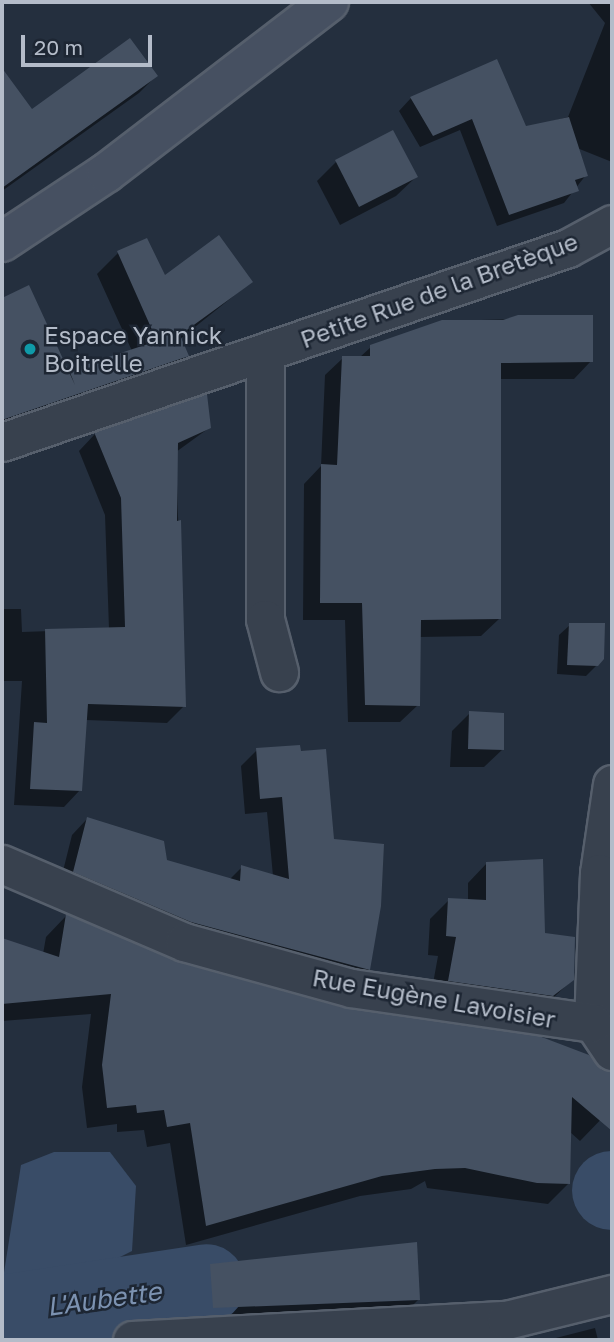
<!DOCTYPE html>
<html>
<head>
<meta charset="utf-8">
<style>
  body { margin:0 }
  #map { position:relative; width:614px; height:1342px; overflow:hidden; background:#242f3e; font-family:"Golos Text",sans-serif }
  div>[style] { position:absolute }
  .water>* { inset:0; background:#394c67 }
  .shadow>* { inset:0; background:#0007 }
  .river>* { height:79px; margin:-39.5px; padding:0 39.5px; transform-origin:39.5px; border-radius:39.5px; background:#394c67 }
  .building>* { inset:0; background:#455162 }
  .roads { filter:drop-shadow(2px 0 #565f6c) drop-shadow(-2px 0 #565f6c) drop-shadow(0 2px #565f6c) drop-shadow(0 -2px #565f6c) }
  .minor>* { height:37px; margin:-18.5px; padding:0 18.5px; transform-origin:18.5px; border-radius:18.5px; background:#38414e }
  .secondary>* { height:38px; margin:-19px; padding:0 19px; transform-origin:19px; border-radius:19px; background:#465061 }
  .dots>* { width:19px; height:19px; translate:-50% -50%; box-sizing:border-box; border:4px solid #1d2633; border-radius:50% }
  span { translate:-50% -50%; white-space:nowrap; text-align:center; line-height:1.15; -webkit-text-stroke:5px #1d2633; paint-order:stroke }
  .street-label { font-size:24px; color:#b4bcc9 }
  .poi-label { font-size:24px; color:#b4bcc9 }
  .left { translate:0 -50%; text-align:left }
  .water-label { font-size:26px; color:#7c92b1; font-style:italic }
  .frame { position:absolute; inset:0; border:4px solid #b4bcc9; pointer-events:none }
  .scale { position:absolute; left:21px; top:35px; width:131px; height:32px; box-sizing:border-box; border:4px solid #b4bcc9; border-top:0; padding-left:9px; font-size:21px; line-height:24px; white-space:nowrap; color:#b4bcc9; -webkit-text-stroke:5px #1d2633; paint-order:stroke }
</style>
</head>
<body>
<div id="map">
  <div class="water">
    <i style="clip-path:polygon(54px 1152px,110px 1152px,136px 1186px,132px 1251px,96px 1269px,2px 1285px,21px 1165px)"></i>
  </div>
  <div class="shadow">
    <i style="clip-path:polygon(588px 2px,612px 2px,612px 162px,577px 148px,586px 175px,564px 203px,497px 226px,460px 130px,420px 147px,399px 111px,411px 98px,525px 128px,568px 117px,605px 23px)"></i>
    <i style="clip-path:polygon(156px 76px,139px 93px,2px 191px,2px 97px,15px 89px,32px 111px)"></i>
    <i style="clip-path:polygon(336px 162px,416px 177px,396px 196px,340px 225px,317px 181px)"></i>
    <i style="clip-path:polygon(118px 253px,164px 278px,251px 282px,180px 339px,187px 355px,167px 376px,2px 434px,2px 300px,28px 287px,68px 374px,132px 351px,97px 274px)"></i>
    <i style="clip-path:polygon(591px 317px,591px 361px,574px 379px,499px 379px,499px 619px,481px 636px,419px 637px,418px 705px,400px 722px,348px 722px,345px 620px,303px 620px,304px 484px,321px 466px,325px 375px,343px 358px,360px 357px,371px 347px,442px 321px)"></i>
    <i style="clip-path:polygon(209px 428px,176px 452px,184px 706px,167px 723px,86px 720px,80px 790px,64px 807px,14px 805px,22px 681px,2px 681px,2px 609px,21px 609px,22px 632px,109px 629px,105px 515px,79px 451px,95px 434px)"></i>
    <i style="clip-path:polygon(570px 625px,597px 665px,586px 676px,557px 674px,559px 635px)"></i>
    <i style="clip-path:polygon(470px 713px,503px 749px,484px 767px,450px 767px,452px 731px)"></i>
    <i style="clip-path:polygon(257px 750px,332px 841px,369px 969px,353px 984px,59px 887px,72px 835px,87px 819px,166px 862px,229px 880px,242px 867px,273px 876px,267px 812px,245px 814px,241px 766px)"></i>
    <i style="clip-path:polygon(487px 863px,572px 980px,552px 999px,430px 1000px,438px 956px,428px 955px,430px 919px,449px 900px,468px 901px,468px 883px)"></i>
    <i style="clip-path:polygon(66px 916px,178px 964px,611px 1086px,612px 1108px,580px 1141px,570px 1132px,569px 1183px,548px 1204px,427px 1188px,425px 1181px,411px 1189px,360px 1196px,186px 1245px,170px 1143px,147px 1147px,144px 1130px,117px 1132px,117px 1124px,87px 1128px,82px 1087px,91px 1014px,2px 1021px,2px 940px,43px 954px,46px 937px)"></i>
    <i style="clip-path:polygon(211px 1266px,418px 1300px,394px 1324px,190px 1338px,186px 1290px)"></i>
    <i style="clip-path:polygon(595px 1328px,598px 1340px,548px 1340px)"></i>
  </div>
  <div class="river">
    <i style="left:611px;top:1190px;width:1px"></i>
    <i style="left:2px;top:1314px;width:206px;rotate:-8.6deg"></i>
  </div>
  <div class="building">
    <i style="clip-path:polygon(130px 38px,158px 76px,2px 188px,2px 68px,32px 109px)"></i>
    <i style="clip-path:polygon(497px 59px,526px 126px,569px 117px,588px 176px,575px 180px,579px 191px,509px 215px,472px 119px,433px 136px,410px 97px)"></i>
    <i style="clip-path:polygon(393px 130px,418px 177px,359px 207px,335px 160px)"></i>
    <i style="clip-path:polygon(219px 235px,253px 282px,180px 335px,189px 356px,2px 420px,2px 298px,29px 285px,75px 385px,69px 370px,157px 341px,117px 251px,147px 238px,165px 275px)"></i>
    <i style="clip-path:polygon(518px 315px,593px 315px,593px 362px,501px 363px,501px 619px,421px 620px,420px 706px,365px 705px,362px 603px,320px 603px,321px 464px,337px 465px,342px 356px,370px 356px,370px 345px,442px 320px,503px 320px)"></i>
    <i style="clip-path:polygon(207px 394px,211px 428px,178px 443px,177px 521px,181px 520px,186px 707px,88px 704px,82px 791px,30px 789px,34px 722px,47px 723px,45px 629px,125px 627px,121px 498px,94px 432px)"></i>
    <i style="clip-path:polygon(569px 623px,605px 623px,604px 659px,598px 666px,567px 665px)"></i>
    <i style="clip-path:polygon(469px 711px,504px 713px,504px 750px,468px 749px)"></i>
    <i style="clip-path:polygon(300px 745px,301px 751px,326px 749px,334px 839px,384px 844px,381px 906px,370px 970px,191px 922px,73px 872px,87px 817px,164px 841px,167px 860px,240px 881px,241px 865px,289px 879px,282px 797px,260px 799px,256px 748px)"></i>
    <i style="clip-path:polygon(543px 859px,545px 933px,575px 937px,574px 980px,553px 996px,448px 981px,456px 937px,446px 936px,448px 898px,486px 900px,486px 862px)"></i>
    <i style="clip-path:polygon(66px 914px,178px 962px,345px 1008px,539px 1036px,589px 1055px,602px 1070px,612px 1072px,612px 1131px,572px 1097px,570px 1184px,537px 1183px,465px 1168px,435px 1169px,382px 1176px,206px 1226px,190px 1123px,167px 1127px,164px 1110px,137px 1113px,136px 1105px,107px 1108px,102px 1065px,111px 994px,2px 1004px,2px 938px,59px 957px)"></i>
    <i style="clip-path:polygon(417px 1242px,420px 1300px,213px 1308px,210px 1264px)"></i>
  </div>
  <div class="roads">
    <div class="minor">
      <i style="left:265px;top:352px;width:267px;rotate:90deg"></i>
      <i style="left:265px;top:619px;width:55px;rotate:75.2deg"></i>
      <i style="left:2px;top:442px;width:598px;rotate:-18.92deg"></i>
      <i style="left:568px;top:248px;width:50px;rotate:-28.6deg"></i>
      <i style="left:612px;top:784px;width:90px;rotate:98.3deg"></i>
      <i style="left:599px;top:873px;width:150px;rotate:92.3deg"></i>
      <i style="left:593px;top:1023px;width:34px;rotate:56deg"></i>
      <i style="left:2px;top:864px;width:198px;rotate:23.2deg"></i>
      <i style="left:184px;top:942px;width:173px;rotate:15.4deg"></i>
      <i style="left:351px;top:988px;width:245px;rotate:8.2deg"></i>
      <i style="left:132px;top:1340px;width:375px;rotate:-3.1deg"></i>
      <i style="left:506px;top:1320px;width:109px;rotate:-13.8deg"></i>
    </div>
    <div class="secondary">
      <i style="left:2px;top:242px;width:125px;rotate:-33.6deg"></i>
      <i style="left:106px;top:173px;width:281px;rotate:-37.5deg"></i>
    </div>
  </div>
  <div class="dots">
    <i style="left:30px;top:349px;background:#0f9aa8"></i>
  </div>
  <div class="street-label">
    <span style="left:439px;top:290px;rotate:-20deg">Petite Rue de la Bretèque</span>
    <span style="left:434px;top:998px;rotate:10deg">Rue Eugène Lavoisier</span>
  </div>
  <div class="poi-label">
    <span class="left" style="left:44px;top:349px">Espace Yannick<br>Boitrelle</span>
  </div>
  <div class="water-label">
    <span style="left:104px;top:1299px;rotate:-8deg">L'Aubette</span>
  </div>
  <div class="frame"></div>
  <div class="scale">20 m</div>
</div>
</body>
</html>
